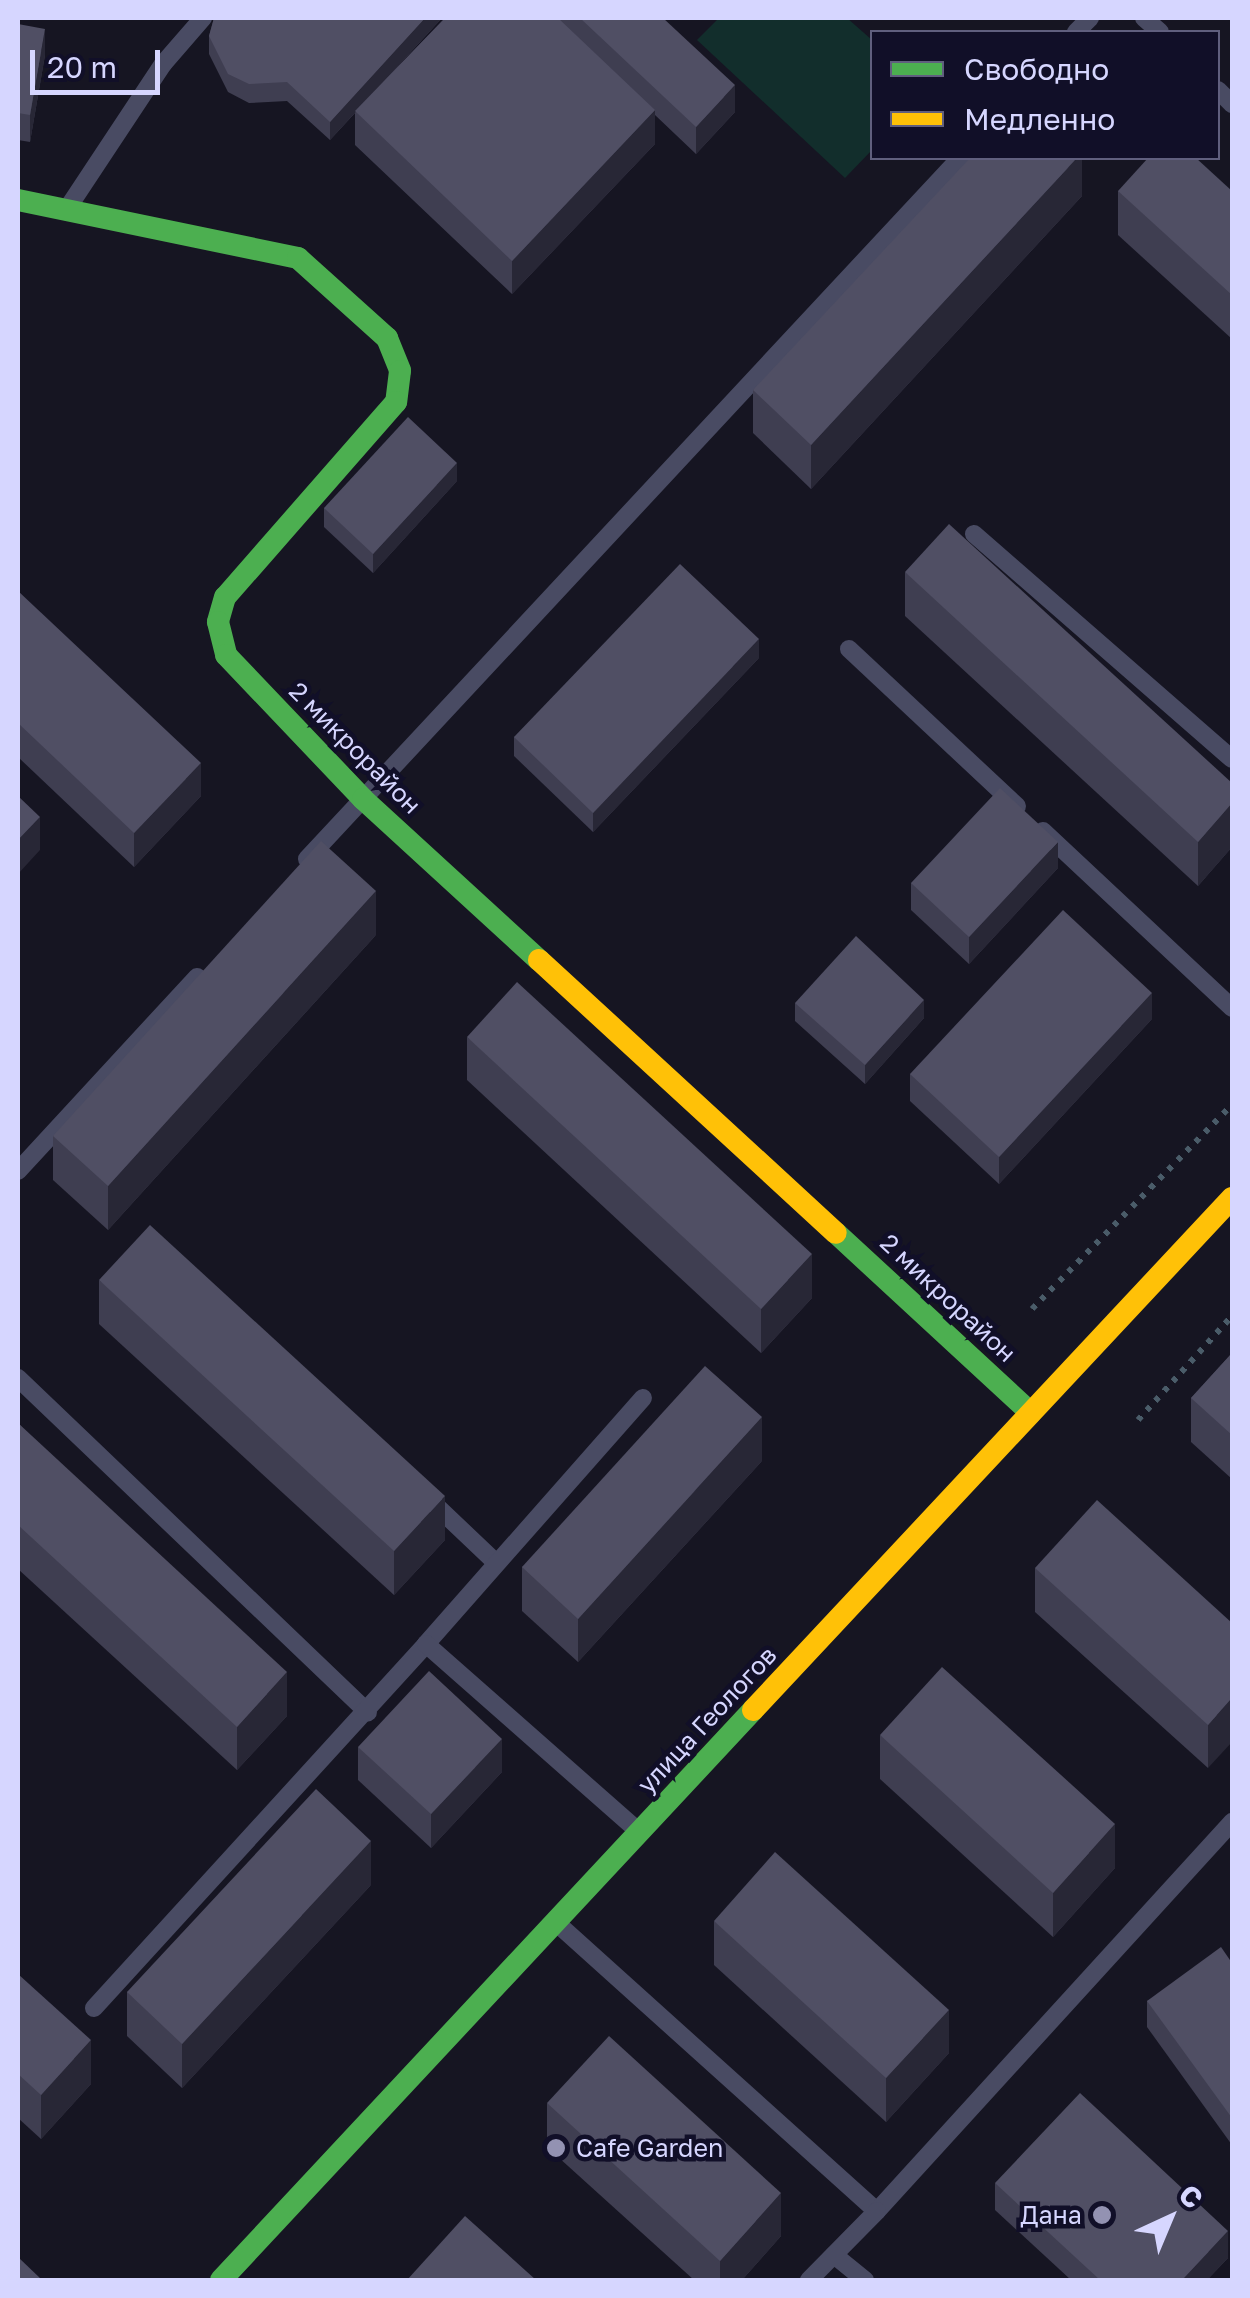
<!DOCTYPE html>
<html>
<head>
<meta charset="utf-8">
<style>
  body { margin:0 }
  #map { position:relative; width:1250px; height:2298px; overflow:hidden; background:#161522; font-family:"Golos Text",sans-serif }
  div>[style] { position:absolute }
  .green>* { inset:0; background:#122e2c }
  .path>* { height:6px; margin-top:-3px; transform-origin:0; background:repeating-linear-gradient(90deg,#4a5c69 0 5px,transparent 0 13px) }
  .lane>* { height:18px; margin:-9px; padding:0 9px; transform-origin:9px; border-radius:9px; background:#494b63 }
  .fast>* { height:22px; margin:-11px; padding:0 11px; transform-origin:11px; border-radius:11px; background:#4caf50 }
  .slow>* { height:22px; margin:-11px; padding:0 11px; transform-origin:11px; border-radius:11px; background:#ffc107 }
  .wall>* { inset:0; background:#3f3e51 }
  .shaded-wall>* { inset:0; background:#282736 }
  .building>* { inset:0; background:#504f64 }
  .dots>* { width:28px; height:28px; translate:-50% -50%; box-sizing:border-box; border:5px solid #110f28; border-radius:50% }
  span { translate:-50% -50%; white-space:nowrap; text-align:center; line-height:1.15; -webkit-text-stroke:9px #110f28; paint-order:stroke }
  .street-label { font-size:25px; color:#d6d6ff }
  .poi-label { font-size:25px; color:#d6d6ff }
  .left { translate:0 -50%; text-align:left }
  .right { translate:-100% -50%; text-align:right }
  .frame { position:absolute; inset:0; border:20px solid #d6d6ff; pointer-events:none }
  .legend { position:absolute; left:870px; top:30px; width:350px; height:130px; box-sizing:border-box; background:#110f28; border:2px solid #605f7e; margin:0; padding:12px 18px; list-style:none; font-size:30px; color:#d6d6ff }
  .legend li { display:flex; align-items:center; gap:20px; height:50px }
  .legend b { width:50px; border:2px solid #605f7e }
  .north { position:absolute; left:1120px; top:2168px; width:100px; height:100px; -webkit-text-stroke:8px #110f28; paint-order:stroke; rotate:44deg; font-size:28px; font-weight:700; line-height:40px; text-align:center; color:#d6d6ff }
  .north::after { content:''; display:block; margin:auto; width:35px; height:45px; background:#d6d6ff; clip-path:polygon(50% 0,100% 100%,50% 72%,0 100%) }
  .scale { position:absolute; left:30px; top:50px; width:130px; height:45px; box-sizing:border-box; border:5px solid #d6d6ff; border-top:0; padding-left:12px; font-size:30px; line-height:35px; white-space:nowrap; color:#d6d6ff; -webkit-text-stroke:8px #110f28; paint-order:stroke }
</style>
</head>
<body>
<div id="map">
  <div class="green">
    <i style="clip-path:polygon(719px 18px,847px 18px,872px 40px,872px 150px,845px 178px,697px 40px)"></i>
  </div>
  <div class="path">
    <i style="left:1032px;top:1309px;width:286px;rotate:-45.6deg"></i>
    <i style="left:1138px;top:1420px;width:140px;rotate:-47.9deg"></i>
  </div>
  <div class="lane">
    <i style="left:1144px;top:18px;width:21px;rotate:41deg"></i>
    <i style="left:1076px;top:32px;width:20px;rotate:-45deg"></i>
    <i style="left:1218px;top:90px;width:20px;rotate:45deg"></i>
    <i style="left:71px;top:203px;width:167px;rotate:-56.5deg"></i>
    <i style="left:163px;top:64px;width:61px;rotate:-49deg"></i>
    <i style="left:974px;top:534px;width:342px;rotate:41.1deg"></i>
    <i style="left:849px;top:649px;width:230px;rotate:43.1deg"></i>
    <i style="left:1043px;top:831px;width:259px;rotate:43.1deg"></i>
    <i style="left:307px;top:859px;width:958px;rotate:-47.03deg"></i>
    <i style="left:18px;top:1171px;width:264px;rotate:-47.3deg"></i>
    <i style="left:18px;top:1378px;width:484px;rotate:43.7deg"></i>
    <i style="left:429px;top:1499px;width:90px;rotate:43.6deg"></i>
    <i style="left:426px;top:1644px;width:328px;rotate:-48.6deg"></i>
    <i style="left:560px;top:1926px;width:426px;rotate:42deg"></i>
    <i style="left:877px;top:2211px;width:527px;rotate:-47.62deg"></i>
    <i style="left:94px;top:2008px;width:493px;rotate:-47.6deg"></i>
    <i style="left:426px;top:1644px;width:281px;rotate:41.4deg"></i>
    <i style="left:834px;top:2255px;width:40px;rotate:39deg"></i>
    <i style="left:809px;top:2280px;width:97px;rotate:-45.4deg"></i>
  </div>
  <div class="fast">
    <i style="left:18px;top:200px;width:286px;rotate:11.7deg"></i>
    <i style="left:298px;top:258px;width:120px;rotate:42deg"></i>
    <i style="left:387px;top:338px;width:35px;rotate:68deg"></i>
    <i style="left:400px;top:371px;width:31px;rotate:97deg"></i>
    <i style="left:396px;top:402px;width:259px;rotate:131.2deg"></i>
    <i style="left:225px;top:597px;width:26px;rotate:106deg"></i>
    <i style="left:218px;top:622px;width:34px;rotate:76deg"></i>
    <i style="left:226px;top:655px;width:199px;rotate:46.4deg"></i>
    <i style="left:363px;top:799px;width:239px;rotate:42.5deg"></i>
    <i style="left:836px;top:1233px;width:265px;rotate:42.7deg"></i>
    <i style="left:221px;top:2280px;width:780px;rotate:-46.97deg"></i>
  </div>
  <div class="slow">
    <i style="left:539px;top:960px;width:403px;rotate:42.6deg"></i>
    <i style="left:753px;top:1710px;width:701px;rotate:-46.91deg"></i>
  </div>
  <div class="wall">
    <i style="clip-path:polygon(214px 18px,442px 18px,388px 77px,445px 18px,663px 18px,735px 112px,696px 154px,655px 115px,655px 144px,512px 294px,355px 145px,355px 113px,330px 140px,287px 101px,249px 103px,228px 92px,209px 54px,209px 36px)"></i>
    <i style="clip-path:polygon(18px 24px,45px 55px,30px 142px,18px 140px)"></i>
    <i style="clip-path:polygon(1082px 158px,1082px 196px,811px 489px,753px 433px,753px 390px)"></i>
    <i style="clip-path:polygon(1118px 191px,1232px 191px,1232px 339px,1118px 235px)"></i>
    <i style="clip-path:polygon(457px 481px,373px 573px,324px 527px,324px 508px)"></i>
    <i style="clip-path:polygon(905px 572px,1232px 783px,1232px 847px,1198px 886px,905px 616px)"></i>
    <i style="clip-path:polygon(18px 591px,201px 796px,134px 867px,18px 757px)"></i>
    <i style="clip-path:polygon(759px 658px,593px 832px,514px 756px,514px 737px)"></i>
    <i style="clip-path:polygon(1058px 868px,969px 964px,911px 910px,911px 883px)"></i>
    <i style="clip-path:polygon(376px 935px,108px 1230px,53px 1180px,53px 1136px)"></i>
    <i style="clip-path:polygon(795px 1003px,924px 1018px,865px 1084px,795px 1021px)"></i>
    <i style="clip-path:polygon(1152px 1019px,999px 1184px,910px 1101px,910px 1074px)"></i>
    <i style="clip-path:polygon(467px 1037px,812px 1298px,761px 1353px,467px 1080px)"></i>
    <i style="clip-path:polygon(99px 1280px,445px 1540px,394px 1595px,99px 1324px)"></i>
    <i style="clip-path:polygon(1232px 1353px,1232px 1479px,1191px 1442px,1191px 1398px)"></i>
    <i style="clip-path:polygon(18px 1423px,287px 1716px,237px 1770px,18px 1569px)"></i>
    <i style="clip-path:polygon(762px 1461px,578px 1662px,522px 1611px,522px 1567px)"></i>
    <i style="clip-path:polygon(1035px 1568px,1232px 1623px,1208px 1768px,1035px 1612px)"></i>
    <i style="clip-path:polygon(880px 1735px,1115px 1868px,1053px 1937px,880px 1779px)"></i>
    <i style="clip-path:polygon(358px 1747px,502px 1772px,431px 1848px,358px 1780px)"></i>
    <i style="clip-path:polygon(371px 1885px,182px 2088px,127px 2036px,127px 1992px)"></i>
    <i style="clip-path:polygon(714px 1921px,949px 2053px,886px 2122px,714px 1965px)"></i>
    <i style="clip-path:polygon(1232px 1963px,1232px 2145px,1147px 2027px,1147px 2001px)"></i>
    <i style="clip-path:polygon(18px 1974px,91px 2084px,41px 2139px,18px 2118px)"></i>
    <i style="clip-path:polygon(547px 2103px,781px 2236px,742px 2280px,694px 2280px,547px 2147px)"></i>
    <i style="clip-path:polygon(995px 2183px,1228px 2258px,1207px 2280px,1071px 2280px,995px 2210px)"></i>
  </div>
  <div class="shaded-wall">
    <i style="clip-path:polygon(425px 18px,442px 18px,330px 140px,330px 122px)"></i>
    <i style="clip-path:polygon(45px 29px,45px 55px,30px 142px,30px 115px)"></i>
    <i style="clip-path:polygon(735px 85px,735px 112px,696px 154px,696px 127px)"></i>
    <i style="clip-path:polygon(655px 110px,655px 144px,512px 294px,512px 261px)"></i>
    <i style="clip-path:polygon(1077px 158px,1082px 158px,1082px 196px,811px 489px,811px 445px)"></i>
    <i style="clip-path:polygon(457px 463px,457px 481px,373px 573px,373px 554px)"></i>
    <i style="clip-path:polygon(759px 639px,759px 658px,593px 832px,593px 813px)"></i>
    <i style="clip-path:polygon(201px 763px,201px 796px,134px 867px,134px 833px)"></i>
    <i style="clip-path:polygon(1232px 803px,1232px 847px,1198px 886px,1198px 842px)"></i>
    <i style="clip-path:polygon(40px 817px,40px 850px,18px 874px,18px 840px)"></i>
    <i style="clip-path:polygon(1058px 842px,1058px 868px,969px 964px,969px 937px)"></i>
    <i style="clip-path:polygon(376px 891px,376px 935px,108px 1230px,108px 1186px)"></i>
    <i style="clip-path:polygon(1152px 993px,1152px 1019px,999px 1184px,999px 1157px)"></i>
    <i style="clip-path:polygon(924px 1000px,924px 1018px,865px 1084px,865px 1065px)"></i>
    <i style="clip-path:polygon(812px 1254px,812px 1298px,761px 1353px,761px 1309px)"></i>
    <i style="clip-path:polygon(762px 1417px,762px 1461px,578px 1662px,578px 1619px)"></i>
    <i style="clip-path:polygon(445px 1496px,445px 1540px,394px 1595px,394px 1551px)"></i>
    <i style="clip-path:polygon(287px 1672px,287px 1716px,237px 1770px,237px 1727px)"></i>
    <i style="clip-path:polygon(1232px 1698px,1232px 1742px,1208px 1768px,1208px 1725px)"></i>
    <i style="clip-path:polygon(502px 1739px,502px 1772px,431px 1848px,431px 1814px)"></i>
    <i style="clip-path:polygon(1115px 1824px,1115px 1868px,1053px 1937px,1053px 1893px)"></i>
    <i style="clip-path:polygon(371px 1841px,371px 1885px,182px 2088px,182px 2044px)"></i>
    <i style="clip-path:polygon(949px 2010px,949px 2053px,886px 2122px,886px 2078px)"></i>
    <i style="clip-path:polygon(91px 2040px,91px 2084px,41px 2139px,41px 2095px)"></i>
    <i style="clip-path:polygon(781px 2193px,781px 2236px,742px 2280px,720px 2280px,720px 2261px)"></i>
    <i style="clip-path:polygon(1228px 2231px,1228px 2258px,1207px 2280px,1182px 2280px)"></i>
  </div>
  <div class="building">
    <i style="clip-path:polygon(214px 18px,425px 18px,330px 122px,287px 82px,249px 84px,228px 74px,209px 36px)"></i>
    <i style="clip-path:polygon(445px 18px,558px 18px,655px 110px,512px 261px,355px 111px)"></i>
    <i style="clip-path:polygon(580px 18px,663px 18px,735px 85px,696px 127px)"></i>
    <i style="clip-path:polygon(18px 24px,45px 29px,30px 115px,18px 113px)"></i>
    <i style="clip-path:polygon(970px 158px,1077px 158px,811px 445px,753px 390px)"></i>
    <i style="clip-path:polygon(1148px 158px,1196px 158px,1232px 191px,1232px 295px,1118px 191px)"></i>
    <i style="clip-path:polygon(408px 417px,457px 463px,373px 554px,324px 508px)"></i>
    <i style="clip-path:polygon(949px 524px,1232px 783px,1232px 803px,1198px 842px,905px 572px)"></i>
    <i style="clip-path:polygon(680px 564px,759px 639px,593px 813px,514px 737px)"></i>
    <i style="clip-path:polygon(18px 591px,201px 763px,134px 833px,18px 723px)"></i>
    <i style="clip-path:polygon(1000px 788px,1058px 842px,969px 937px,911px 883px)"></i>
    <i style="clip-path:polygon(18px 796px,40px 817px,18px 840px)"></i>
    <i style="clip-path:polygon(321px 841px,376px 891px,108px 1186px,53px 1136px)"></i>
    <i style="clip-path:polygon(1063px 910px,1152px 993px,999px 1157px,910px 1074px)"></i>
    <i style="clip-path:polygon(856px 936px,924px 1000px,865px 1065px,795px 1003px)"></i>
    <i style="clip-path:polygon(517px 982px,812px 1254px,761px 1309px,467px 1037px)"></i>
    <i style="clip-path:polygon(150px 1225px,445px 1496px,394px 1551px,99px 1280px)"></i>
    <i style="clip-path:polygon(1232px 1353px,1232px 1435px,1191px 1398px)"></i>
    <i style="clip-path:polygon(705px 1366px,762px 1417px,578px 1619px,522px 1567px)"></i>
    <i style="clip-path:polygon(18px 1423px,287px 1672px,237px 1727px,18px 1525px)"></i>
    <i style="clip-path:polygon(1097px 1500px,1232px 1623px,1232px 1698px,1208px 1725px,1035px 1568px)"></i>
    <i style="clip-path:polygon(942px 1667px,1115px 1824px,1053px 1893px,880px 1735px)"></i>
    <i style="clip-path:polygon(429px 1671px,502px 1739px,431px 1814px,358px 1747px)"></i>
    <i style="clip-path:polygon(316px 1789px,371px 1841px,182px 2044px,127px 1992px)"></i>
    <i style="clip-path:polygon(775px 1852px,949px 2010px,886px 2078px,714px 1921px)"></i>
    <i style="clip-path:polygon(1221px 1947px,1232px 1963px,1232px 2118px,1147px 2001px)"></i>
    <i style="clip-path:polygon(18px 1974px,91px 2040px,41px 2095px,18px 2074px)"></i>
    <i style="clip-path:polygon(609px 2036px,781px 2193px,720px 2261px,547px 2103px)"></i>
    <i style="clip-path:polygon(1080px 2093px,1228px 2231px,1182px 2280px,1100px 2280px,995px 2183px)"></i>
    <i style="clip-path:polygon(465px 2216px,536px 2280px,407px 2280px)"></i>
    <i style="clip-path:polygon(18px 2257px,41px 2279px,40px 2280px,18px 2280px)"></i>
  </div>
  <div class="dots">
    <i style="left:556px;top:2148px;background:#9392b2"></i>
    <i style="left:1102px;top:2215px;background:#9392b2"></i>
  </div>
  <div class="street-label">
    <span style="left:355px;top:748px;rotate:45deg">2 микрорайон</span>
    <span style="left:948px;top:1298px;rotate:43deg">2 микрорайон</span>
    <span style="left:707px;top:1720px;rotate:-47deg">улица Геологов</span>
  </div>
  <div class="poi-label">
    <span class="left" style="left:576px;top:2148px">Cafe Garden</span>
    <span class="right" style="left:1082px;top:2215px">Дана</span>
  </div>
  <div class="frame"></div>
  <ul class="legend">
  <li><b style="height:12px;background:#4caf50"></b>Свободно</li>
  <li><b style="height:12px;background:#ffc107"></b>Медленно</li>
  </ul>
  <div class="north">С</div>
  <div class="scale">20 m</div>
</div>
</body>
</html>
